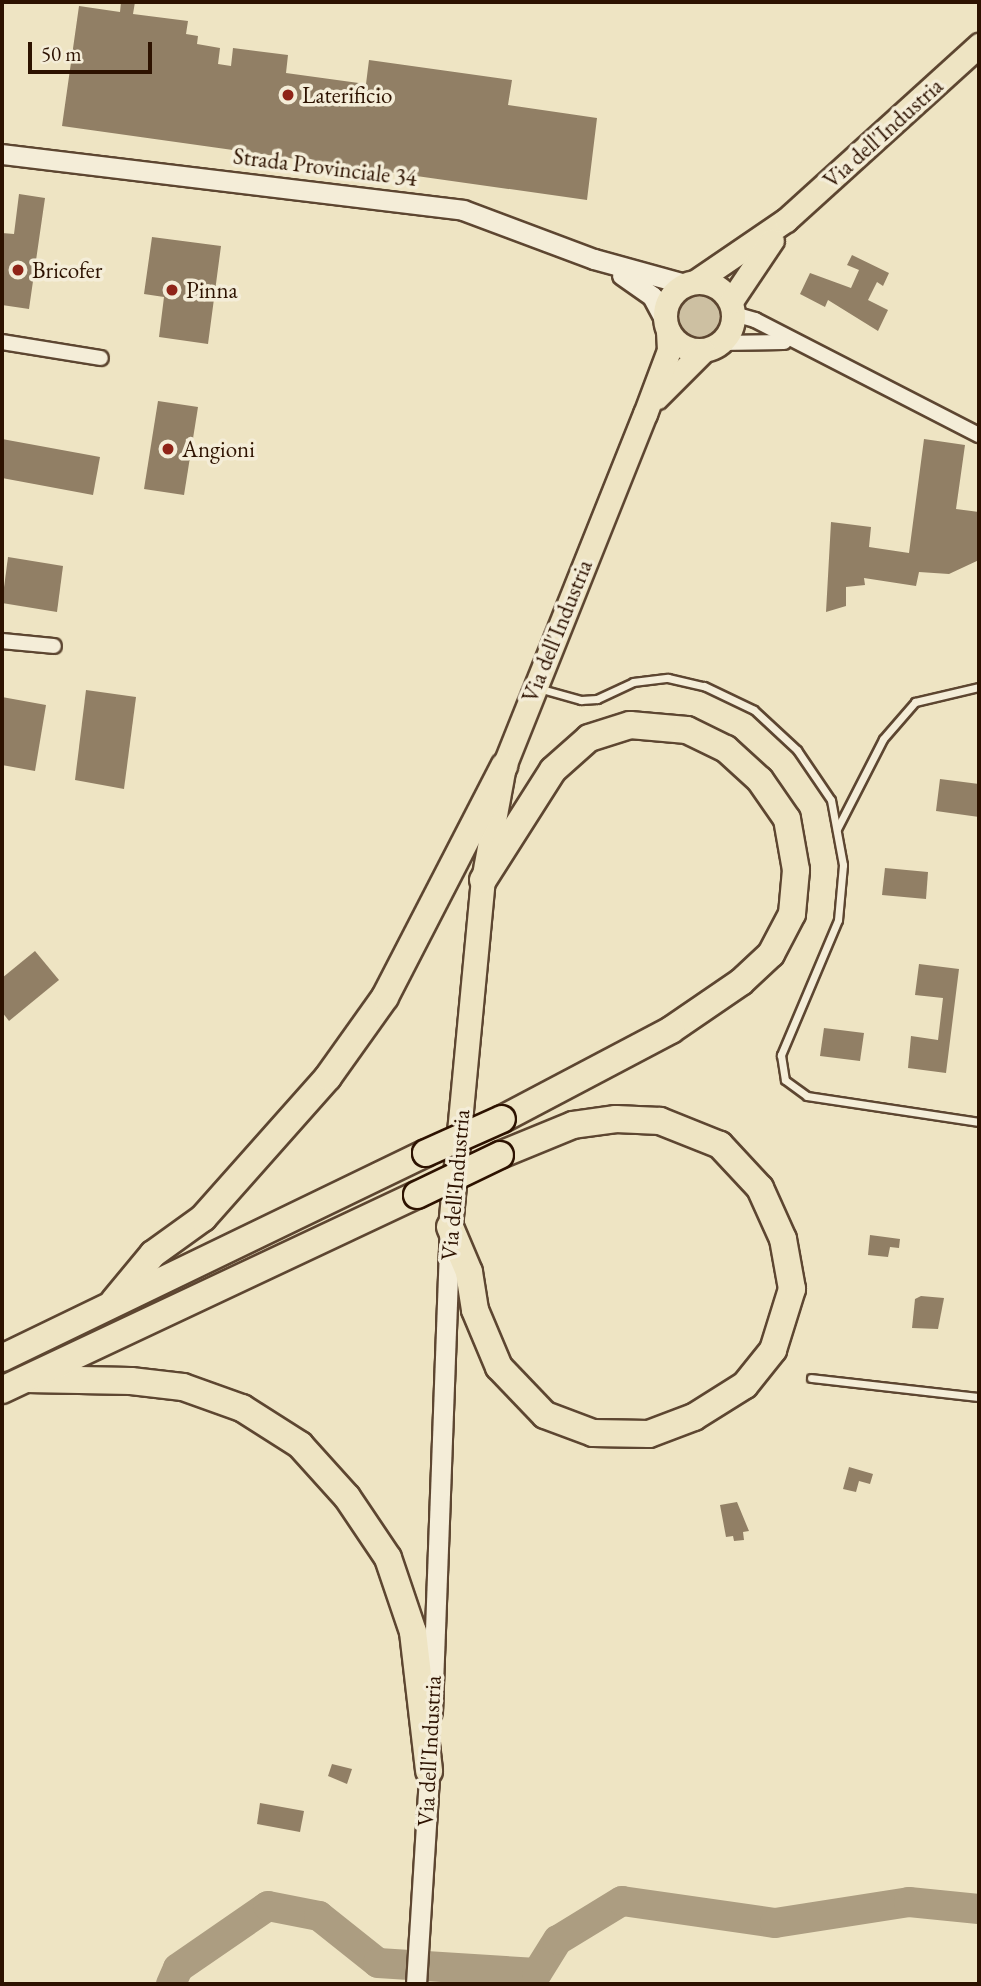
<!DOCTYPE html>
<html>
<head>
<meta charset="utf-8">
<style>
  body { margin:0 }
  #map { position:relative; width:981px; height:1986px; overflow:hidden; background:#eee4c3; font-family:"EB Garamond",serif }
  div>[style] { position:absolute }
  .green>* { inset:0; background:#cdc0a2 }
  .round { border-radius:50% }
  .river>* { height:30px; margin:-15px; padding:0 15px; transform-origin:15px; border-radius:15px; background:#ac9d81 }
  .building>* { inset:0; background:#917f65 }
  .roads { filter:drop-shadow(2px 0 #5d4631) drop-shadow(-2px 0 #5d4631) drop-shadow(0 2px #5d4631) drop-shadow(0 -2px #5d4631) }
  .lane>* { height:7px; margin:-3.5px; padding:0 3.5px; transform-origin:3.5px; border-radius:3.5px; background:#f4edd8 }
  .street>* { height:14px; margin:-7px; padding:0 7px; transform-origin:7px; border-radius:7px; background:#f4edd8 }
  .secondary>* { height:19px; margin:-9.5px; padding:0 9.5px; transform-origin:9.5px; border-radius:9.5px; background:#f4edd8 }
  .primary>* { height:23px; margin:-11.5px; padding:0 11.5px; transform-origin:11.5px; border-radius:11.5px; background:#eee4c3 }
  .primary>.ring { margin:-11.5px; padding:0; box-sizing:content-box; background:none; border:23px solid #eee4c3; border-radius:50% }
  .highway>* { height:26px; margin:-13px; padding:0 13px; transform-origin:13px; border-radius:13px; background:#eee4c3 }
  .bridges { filter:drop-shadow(2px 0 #2d1200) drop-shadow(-2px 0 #2d1200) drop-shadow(0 2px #2d1200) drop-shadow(0 -2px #2d1200) }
  .highway-bridge>* { height:26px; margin:-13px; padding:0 13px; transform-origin:13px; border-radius:13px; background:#eee4c3 }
  .dots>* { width:19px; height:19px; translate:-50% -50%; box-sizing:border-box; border:4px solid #f4edd8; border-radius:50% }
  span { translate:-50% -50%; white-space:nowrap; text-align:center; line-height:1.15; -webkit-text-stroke:7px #f4edd8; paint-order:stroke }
  .poi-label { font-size:23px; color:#2d1200 }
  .left { translate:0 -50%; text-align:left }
  .street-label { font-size:23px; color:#2d1200 }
  .frame { position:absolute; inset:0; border:4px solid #2d1200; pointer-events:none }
  .scale { position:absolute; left:28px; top:42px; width:124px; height:32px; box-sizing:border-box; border:4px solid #2d1200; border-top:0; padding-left:9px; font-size:21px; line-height:24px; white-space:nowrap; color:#2d1200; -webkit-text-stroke:5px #f4edd8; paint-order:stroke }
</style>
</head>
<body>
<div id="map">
  <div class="green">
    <i class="round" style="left:673px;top:287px;width:56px;height:56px"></i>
  </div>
  <div class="river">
    <i style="left:171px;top:1984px;width:17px;rotate:-66deg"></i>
    <i style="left:178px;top:1968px;width:109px;rotate:-34.6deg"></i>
    <i style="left:268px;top:1906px;width:52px;rotate:11.1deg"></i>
    <i style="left:319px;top:1916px;width:75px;rotate:38.5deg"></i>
    <i style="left:378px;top:1963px;width:159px;rotate:3.6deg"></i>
    <i style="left:537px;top:1973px;width:39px;rotate:-58deg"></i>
    <i style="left:558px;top:1940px;width:75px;rotate:-31.4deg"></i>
    <i style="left:622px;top:1901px;width:155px;rotate:8.2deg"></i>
    <i style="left:775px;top:1923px;width:136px;rotate:-8.9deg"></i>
    <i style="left:909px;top:1902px;width:70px;rotate:5.7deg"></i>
  </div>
  <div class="building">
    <i style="clip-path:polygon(121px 2px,135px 2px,133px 14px,188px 21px,186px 34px,198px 36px,197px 44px,220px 48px,218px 64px,231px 66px,233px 48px,288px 55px,286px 73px,366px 84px,369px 60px,512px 80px,508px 105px,597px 118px,587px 200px,62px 126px,79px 6px,120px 12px)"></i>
    <i style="clip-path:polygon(19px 194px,45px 198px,29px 309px,2px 305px,2px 233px,14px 234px)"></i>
    <i style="clip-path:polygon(152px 237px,221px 246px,208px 344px,159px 337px,164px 297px,144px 294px)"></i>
    <i style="clip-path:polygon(852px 255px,889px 273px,883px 286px,877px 282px,868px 300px,888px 310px,878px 331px,828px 300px,825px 307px,800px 294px,810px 273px,851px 288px,859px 270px,847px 265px)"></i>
    <i style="clip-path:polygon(158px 401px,198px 407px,184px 495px,144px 489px)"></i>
    <i style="clip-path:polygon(2px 439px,100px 457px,93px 495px,2px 478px)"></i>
    <i style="clip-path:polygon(924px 439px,965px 445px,956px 509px,979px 512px,979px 560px,949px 574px,919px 572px,916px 586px,864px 578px,865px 585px,846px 587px,846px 606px,826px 612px,831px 522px,871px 527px,869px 547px,909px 553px)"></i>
    <i style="clip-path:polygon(8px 557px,63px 566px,57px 612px,2px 603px)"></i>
    <i style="clip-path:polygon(86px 690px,136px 697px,124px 789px,75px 780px)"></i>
    <i style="clip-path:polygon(2px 697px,46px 705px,35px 771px,2px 765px)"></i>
    <i style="clip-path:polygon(940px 779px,979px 784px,979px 817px,936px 811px)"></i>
    <i style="clip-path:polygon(885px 868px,928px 872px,926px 899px,882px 895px)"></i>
    <i style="clip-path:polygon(35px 951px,59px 980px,9px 1021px,2px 1012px,2px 978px)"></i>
    <i style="clip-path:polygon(919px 964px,959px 969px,946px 1073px,908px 1068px,911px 1036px,938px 1040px,943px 998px,915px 995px)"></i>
    <i style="clip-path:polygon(824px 1028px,864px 1033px,860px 1061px,820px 1056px)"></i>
    <i style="clip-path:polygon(870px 1235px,900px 1239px,899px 1248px,890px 1247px,888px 1257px,868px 1255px)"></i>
    <i style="clip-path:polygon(921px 1296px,944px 1298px,938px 1329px,912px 1328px,915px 1299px)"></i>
    <i style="clip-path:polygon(849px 1467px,873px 1474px,870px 1484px,859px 1481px,856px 1492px,843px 1489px)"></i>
    <i style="clip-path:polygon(737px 1502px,749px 1531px,743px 1532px,744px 1540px,734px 1541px,733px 1536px,726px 1537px,720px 1505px)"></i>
    <i style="clip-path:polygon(332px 1764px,352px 1769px,347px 1784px,328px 1776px)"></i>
    <i style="clip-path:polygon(260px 1803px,304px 1811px,300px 1832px,257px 1824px)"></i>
  </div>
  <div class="roads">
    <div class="lane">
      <i style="left:538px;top:688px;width:45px;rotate:15.6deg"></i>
      <i style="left:581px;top:700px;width:16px;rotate:-4deg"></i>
      <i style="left:597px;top:699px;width:40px;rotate:-25deg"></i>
      <i style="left:633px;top:682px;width:35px;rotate:-7deg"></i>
      <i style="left:668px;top:678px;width:37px;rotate:13deg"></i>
      <i style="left:704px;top:686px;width:55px;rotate:25.6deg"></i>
      <i style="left:754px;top:710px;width:59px;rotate:42.9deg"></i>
      <i style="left:797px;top:750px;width:60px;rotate:55.8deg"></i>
      <i style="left:831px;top:800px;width:66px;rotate:79.5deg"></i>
      <i style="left:843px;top:865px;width:55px;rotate:95.2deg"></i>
      <i style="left:838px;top:920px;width:147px;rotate:112.9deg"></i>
      <i style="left:781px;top:1055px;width:25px;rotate:81deg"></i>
      <i style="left:785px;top:1080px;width:27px;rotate:36deg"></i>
      <i style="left:807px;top:1096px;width:174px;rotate:8.6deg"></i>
      <i style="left:837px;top:829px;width:101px;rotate:-62.9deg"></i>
      <i style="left:883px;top:739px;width:49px;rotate:-49.1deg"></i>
      <i style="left:915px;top:702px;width:66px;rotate:-13.2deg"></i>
      <i style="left:811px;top:1378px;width:169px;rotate:6.5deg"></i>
    </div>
    <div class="street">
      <i style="left:734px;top:314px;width:22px;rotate:16deg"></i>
      <i style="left:755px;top:320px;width:252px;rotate:27.2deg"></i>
      <i style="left:2px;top:342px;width:100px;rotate:9.2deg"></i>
      <i style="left:721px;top:343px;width:63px;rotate:-0.9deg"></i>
      <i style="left:2px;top:641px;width:52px;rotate:5.5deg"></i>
    </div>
    <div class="secondary">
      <i style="left:2px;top:154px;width:464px;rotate:6.9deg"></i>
      <i style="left:463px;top:210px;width:140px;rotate:20.5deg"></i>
      <i style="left:594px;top:259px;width:94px;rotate:15.4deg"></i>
      <i style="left:622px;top:275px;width:37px;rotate:35deg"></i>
      <i style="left:652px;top:296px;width:27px;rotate:62deg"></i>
      <i style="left:432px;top:1712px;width:480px;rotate:-87.9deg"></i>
      <i style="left:416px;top:1984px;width:224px;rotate:-86.4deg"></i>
    </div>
    <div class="primary">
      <i class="ring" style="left:665px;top:282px;width:45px;height:45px"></i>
      <i style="left:695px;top:282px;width:110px;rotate:-34.3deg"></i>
      <i style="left:786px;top:220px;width:261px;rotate:-42.2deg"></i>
      <i style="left:731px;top:301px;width:73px;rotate:-56.1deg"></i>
      <i style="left:657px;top:397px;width:65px;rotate:-45deg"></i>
      <i style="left:450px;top:1227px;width:349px;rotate:-84.6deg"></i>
      <i style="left:483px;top:880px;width:116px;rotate:-79.6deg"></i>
      <i style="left:504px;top:766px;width:379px;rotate:-68.2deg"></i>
      <i style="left:645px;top:414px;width:68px;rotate:-69.4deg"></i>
      <i style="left:669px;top:350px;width:19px;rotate:-93deg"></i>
    </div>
    <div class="highway">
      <i style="left:483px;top:880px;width:130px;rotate:-57.5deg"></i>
      <i style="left:553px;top:770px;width:48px;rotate:-41.6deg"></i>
      <i style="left:589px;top:738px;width:43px;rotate:-17.6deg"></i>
      <i style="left:630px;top:725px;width:57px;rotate:5deg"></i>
      <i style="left:687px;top:730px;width:43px;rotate:26deg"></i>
      <i style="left:726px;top:749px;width:46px;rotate:42.4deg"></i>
      <i style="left:760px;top:780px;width:47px;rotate:55.3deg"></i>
      <i style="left:787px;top:819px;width:52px;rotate:80deg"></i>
      <i style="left:796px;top:870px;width:44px;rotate:95.2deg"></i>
      <i style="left:792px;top:914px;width:45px;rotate:117.7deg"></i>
      <i style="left:771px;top:954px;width:41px;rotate:137deg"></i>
      <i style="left:741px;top:982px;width:85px;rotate:145.6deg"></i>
      <i style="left:671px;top:1030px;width:191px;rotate:152.2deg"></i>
      <i style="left:450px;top:1227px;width:49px;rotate:67.1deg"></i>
      <i style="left:469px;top:1272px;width:38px;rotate:81deg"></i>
      <i style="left:475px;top:1310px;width:62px;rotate:67.2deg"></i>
      <i style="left:499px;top:1367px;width:66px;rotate:46.2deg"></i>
      <i style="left:545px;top:1415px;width:51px;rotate:20.6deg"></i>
      <i style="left:593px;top:1433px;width:56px;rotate:1deg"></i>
      <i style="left:649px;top:1434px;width:48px;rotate:-20.7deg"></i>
      <i style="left:694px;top:1417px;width:60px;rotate:-32.1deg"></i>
      <i style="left:745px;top:1385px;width:45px;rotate:-51.3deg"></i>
      <i style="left:773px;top:1350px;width:64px;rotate:-72.7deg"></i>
      <i style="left:792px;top:1289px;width:51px;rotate:-100.2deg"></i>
      <i style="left:783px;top:1239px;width:56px;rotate:-114.3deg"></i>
      <i style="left:760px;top:1188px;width:59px;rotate:-132.9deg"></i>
      <i style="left:720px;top:1145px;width:65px;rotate:-158.2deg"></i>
      <i style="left:660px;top:1121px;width:44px;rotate:-177.4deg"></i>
      <i style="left:616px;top:1119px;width:43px;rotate:172.1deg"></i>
      <i style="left:573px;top:1125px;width:79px;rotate:157.7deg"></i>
      <i style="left:114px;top:1301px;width:61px;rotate:-50.3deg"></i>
      <i style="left:153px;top:1254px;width:62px;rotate:-35.8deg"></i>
      <i style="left:203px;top:1218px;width:188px;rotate:-48.4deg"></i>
      <i style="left:328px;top:1077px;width:98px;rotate:-54.5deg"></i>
      <i style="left:385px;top:997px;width:260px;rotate:-62.7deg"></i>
      <i style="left:2px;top:1358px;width:471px;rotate:-25.8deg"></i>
      <i style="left:27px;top:1379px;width:104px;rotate:1.1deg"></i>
      <i style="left:131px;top:1381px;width:52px;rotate:6.6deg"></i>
      <i style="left:183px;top:1387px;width:63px;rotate:19.6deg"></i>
      <i style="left:242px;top:1408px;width:69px;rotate:32.5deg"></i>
      <i style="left:300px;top:1445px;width:70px;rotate:47.9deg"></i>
      <i style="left:347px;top:1497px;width:73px;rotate:56.1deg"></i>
      <i style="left:388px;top:1558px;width:78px;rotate:71.3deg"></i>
      <i style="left:413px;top:1632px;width:140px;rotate:83.4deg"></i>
      <i style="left:2px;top:1390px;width:459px;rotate:-25.2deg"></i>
    </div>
  </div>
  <div class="bridges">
    <div class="highway-bridge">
      <i style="left:426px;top:1153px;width:83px;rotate:-24.1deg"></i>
      <i style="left:417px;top:1195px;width:92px;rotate:-25.7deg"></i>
    </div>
  </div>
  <div class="dots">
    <i style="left:288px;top:95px;background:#8f2418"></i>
    <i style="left:18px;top:270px;background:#8f2418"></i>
    <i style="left:172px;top:290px;background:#8f2418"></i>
    <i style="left:168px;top:449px;background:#8f2418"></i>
  </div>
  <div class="poi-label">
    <span class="left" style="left:302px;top:95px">Laterificio</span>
    <span class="left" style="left:32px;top:270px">Bricofer</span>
    <span class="left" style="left:186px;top:290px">Pinna</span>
    <span class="left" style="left:182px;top:449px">Angioni</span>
  </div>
  <div class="street-label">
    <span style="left:883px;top:133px;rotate:-42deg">Via dell'Industria</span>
    <span style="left:325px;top:167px;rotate:7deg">Strada Provinciale 34</span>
    <span style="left:557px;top:631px;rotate:-68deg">Via dell'Industria</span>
    <span style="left:455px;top:1185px;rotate:-85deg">Via dell'Industria</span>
    <span style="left:429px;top:1751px;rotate:-87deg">Via dell'Industria</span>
  </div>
  <div class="frame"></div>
  <div class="scale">50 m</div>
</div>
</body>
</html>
